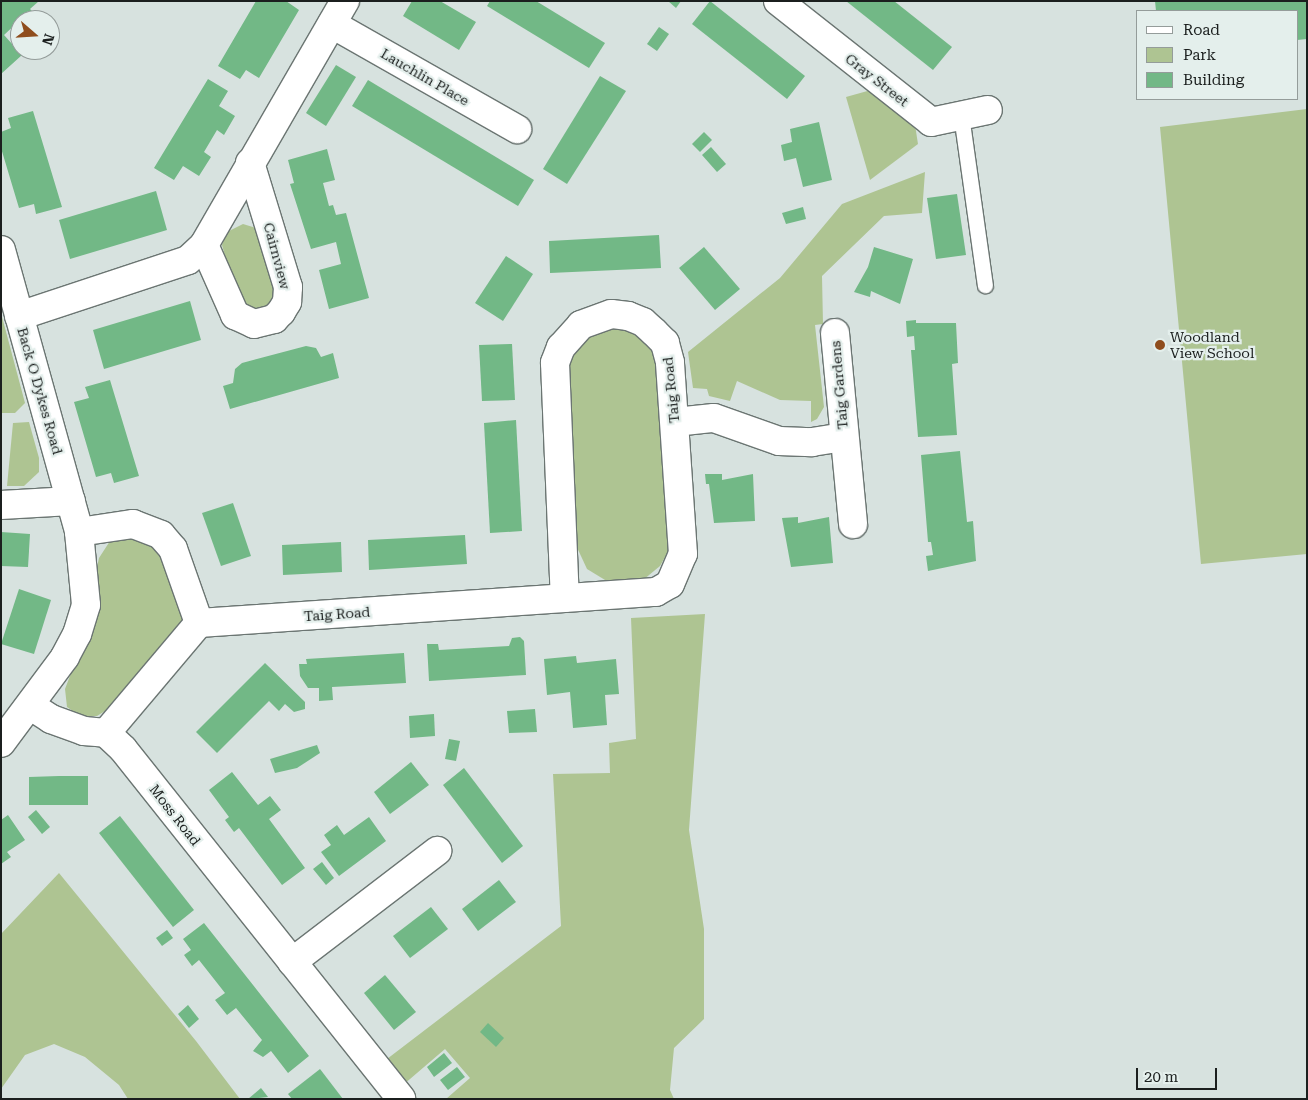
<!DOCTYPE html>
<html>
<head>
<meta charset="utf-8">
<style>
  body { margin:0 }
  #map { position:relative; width:1308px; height:1100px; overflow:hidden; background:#d7e2df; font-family:"Roboto Serif",serif }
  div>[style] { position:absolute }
  .green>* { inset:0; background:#aec492 }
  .building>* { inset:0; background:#72b886 }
  .roads { filter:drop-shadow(1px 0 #6b7572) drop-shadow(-1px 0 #6b7572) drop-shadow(0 1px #6b7572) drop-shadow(0 -1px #6b7572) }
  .lane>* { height:15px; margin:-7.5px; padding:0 7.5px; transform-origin:7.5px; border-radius:7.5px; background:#fff }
  .street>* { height:28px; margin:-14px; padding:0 14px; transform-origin:14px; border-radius:14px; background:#fff }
  .dots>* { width:14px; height:14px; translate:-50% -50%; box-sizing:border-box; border:2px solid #e4efec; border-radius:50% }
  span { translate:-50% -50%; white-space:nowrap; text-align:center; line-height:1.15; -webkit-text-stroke:4.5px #e4efec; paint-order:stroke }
  .street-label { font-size:14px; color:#1b1f1e }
  .poi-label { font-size:14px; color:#1b1f1e }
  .left { translate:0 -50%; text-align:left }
  .frame { position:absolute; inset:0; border:2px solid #1b1f1e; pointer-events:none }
  .legend { position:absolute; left:1136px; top:10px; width:162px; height:90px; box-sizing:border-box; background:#e4efec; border:1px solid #949c9a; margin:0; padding:6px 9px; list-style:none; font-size:15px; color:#1b1f1e }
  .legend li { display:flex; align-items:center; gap:10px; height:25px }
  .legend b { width:25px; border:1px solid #949c9a }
  .north { position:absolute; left:10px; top:10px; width:50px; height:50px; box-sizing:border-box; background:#e4efec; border:1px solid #949c9a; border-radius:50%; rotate:109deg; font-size:14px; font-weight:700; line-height:20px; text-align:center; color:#1b1f1e }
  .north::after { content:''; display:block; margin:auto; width:18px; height:22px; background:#8f4d1d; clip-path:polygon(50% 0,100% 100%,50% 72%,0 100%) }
  .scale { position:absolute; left:1136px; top:1068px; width:81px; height:22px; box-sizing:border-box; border:2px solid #1b1f1e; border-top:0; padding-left:6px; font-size:15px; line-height:18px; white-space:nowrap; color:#1b1f1e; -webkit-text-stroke:4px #e4efec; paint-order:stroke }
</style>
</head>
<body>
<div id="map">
  <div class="green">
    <i style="clip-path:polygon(871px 90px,915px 125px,918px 144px,870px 180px,846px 97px)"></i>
    <i style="clip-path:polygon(1307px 109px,1307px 554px,1201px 564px,1160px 127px)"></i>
    <i style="clip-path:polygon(925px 172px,922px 213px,884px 216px,822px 276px,823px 324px,815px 325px,824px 407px,817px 419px,811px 422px,811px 401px,780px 400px,737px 381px,730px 401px,709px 396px,707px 389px,693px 388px,688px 352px,780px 278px,842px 204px)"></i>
    <i style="clip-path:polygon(243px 224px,256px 228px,278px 284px,272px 306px,252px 310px,237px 299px,222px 245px,227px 232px)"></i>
    <i style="clip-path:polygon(1px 313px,25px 403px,15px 413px,1px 413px)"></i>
    <i style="clip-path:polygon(612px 326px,643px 335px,660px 358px,669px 550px,660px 566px,643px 580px,610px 583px,587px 569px,574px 541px,564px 380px,576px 342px)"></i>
    <i style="clip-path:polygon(29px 422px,39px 458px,39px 472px,24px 486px,7px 486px,13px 423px)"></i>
    <i style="clip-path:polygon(137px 535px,159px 549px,183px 621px,105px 711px,97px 716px,80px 716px,67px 707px,65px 689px,76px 660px,99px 558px,110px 541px)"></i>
    <i style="clip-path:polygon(705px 614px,689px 830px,704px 929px,704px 1019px,674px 1048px,670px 1090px,674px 1099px,446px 1099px,470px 1078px,445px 1049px,403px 1085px,387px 1059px,561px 926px,553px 774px,610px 773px,609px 743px,636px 739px,631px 618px)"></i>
    <i style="clip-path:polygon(59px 873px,196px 1041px,240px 1099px,128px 1099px,119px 1085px,85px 1057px,54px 1044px,25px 1055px,1px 1089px,1px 934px)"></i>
  </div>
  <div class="building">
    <i style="clip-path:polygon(1px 1px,39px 1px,30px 9px,41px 20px,20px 20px,4px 35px,22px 55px,1px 74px)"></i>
    <i style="clip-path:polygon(256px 1px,286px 1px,299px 10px,259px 78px,246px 70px,240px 79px,218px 66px)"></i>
    <i style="clip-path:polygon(412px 1px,440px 1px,476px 22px,459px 50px,403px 16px)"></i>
    <i style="clip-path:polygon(490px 1px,536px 1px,605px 43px,589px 68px,487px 6px)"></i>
    <i style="clip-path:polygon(668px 1px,681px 1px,676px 8px)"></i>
    <i style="clip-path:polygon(710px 1px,805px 76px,787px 99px,692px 24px)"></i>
    <i style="clip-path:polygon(846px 1px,894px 1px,952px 47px,933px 70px)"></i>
    <i style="clip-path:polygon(1155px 1px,1307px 1px,1307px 39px,1297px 40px,1297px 11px,1156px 11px)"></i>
    <i style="clip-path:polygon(659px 27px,669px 34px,657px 51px,647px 44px)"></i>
    <i style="clip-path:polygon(336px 65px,356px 77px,326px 126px,306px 113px)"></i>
    <i style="clip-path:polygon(600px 76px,626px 91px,567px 184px,543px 169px)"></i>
    <i style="clip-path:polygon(208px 79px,228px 91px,219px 106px,235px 116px,224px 135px,217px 130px,204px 152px,211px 157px,199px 176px,183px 166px,174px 180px,154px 168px)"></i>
    <i style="clip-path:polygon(368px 80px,534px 180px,518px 206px,352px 106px)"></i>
    <i style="clip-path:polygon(33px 111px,62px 207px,36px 214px,34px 204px,19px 208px,1px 148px,1px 132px,11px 128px,8px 118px)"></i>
    <i style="clip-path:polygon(819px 122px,832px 180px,803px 187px,796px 158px,784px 161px,781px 145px,792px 142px,790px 129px)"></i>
    <i style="clip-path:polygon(704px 132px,712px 140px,700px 152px,692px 144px)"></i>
    <i style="clip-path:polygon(711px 147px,726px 164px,717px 172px,702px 155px)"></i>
    <i style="clip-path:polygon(327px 149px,335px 180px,323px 183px,329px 206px,333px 205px,336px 215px,346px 213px,369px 298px,329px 309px,319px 270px,341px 264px,336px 242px,311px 249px,290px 184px,294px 183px,288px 160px)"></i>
    <i style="clip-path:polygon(156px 191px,167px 230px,70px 259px,59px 220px)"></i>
    <i style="clip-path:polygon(957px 194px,966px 255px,936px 259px,927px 198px)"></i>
    <i style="clip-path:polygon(803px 207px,806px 219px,786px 224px,782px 213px)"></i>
    <i style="clip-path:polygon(659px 235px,661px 268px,550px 273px,549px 241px)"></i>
    <i style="clip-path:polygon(704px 247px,740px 289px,715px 310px,679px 268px)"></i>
    <i style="clip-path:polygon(874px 247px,913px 259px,900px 304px,871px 291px,870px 297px,854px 292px,868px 267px)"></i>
    <i style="clip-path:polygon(506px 256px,533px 274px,503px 321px,475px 303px)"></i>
    <i style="clip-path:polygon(190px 301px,201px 340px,104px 369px,93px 330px)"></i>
    <i style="clip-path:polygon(916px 320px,916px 323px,956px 323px,958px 363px,952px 364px,957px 435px,918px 437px,911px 350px,915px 350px,914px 336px,907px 337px,906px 321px)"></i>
    <i style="clip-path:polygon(512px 344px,515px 400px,482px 401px,479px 345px)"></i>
    <i style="clip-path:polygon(306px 346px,316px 348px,321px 357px,333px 353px,339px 378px,230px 409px,223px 386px,233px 383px,235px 369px,242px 363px)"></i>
    <i style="clip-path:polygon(110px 380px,139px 476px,114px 483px,111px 473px,96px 477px,74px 402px,89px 398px,85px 387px)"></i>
    <i style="clip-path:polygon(516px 420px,522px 531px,490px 533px,484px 423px)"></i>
    <i style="clip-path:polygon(960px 451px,967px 522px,973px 521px,976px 561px,928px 571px,926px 556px,933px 555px,931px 542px,928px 542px,921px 455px)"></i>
    <i style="clip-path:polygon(705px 474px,722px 474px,722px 480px,753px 474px,755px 521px,714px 523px,709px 484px,706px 484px)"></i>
    <i style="clip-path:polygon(233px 503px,251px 556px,221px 566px,202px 513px)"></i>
    <i style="clip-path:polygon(798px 517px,798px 523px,829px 517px,833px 563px,791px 567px,782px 518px)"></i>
    <i style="clip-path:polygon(1px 532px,30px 534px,28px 567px,1px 566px)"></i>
    <i style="clip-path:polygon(465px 535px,467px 564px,369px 570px,368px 540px)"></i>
    <i style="clip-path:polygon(341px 542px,342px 572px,283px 575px,282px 545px)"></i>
    <i style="clip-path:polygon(19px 589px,51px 600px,34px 654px,1px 644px)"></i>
    <i style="clip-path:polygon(520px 637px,524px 641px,526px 675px,429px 681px,427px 644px,438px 644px,439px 650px,509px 646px,512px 638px)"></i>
    <i style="clip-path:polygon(404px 653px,406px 683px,332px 687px,333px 700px,319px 701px,319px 688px,308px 688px,300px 676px,299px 664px,307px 664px,306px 659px)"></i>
    <i style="clip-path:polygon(576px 656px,577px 663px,616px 659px,619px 694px,605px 695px,607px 725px,573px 728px,570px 692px,547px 695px,544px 659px)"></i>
    <i style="clip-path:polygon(265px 663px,305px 702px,305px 709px,294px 712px,285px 704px,279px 711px,269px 701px,217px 753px,196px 732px)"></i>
    <i style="clip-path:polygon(535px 709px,537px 732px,509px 733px,507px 711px)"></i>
    <i style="clip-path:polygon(434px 714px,435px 736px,410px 738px,409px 716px)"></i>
    <i style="clip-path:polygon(449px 739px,460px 741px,456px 761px,445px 759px)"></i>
    <i style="clip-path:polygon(317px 745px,320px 753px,297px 768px,275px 773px,270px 759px)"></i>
    <i style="clip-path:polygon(411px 762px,429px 785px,390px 814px,374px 792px)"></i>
    <i style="clip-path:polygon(464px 768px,523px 846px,502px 863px,443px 785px)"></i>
    <i style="clip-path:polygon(232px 772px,258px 805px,270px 796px,281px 810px,269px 819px,305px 868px,282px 885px,239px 828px,234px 832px,225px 820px,229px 817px,209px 790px)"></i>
    <i style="clip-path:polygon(59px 776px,88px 776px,88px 805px,29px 805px,29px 777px)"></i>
    <i style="clip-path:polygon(36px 810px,50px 827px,42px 834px,28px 817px)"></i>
    <i style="clip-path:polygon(8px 815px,25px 840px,7px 852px,11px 857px,1px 864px,1px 820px)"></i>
    <i style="clip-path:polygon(120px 816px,194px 910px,173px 927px,99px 833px)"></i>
    <i style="clip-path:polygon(369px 817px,386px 841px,339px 876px,321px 852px,331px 845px,324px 835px,337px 825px,344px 835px)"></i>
    <i style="clip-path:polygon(322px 862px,334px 878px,326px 885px,313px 869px)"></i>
    <i style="clip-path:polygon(499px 880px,516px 902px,478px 931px,462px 909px)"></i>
    <i style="clip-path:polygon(431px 907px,448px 929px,410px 958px,393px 936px)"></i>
    <i style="clip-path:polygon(204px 923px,309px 1056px,288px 1073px,271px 1051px,263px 1057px,253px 1051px,262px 1040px,236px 1008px,227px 1015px,215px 1000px,225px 993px,199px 960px,192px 966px,184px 955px,191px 950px,183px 939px)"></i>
    <i style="clip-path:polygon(167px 930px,173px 938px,162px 946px,156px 938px)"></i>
    <i style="clip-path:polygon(385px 975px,416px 1012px,394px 1030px,364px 993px)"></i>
    <i style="clip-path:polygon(188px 1005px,199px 1019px,189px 1028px,178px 1014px)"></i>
    <i style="clip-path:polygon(488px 1023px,504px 1038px,496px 1047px,480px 1032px)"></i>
    <i style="clip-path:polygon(444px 1053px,452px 1063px,434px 1077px,427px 1067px)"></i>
    <i style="clip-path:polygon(457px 1067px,465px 1077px,448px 1090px,440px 1080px)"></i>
    <i style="clip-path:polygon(320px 1069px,343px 1099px,292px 1099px,288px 1094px)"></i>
    <i style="clip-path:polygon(261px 1088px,268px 1097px,248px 1099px)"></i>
  </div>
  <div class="roads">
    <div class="lane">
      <i style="left:961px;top:115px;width:172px;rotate:82deg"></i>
    </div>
    <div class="street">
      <i style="left:778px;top:1px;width:195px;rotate:38.3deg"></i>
      <i style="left:931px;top:122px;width:58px;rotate:-11.9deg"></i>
      <i style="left:332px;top:24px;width:213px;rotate:29.6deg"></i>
      <i style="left:204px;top:245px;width:77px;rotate:66.1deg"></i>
      <i style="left:235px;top:315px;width:21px;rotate:25deg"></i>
      <i style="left:254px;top:324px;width:21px;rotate:-14deg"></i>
      <i style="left:274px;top:319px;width:10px;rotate:-45deg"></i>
      <i style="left:281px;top:312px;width:12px;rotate:-59deg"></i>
      <i style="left:287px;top:302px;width:15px;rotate:-86deg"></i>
      <i style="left:288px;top:287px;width:130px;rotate:-107deg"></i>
      <i style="left:1px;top:250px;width:293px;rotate:74.5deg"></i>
      <i style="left:79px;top:532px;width:73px;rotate:84.5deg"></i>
      <i style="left:86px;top:605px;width:30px;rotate:107deg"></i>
      <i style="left:77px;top:634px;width:26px;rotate:118deg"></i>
      <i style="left:65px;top:657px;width:107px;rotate:126.7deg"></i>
      <i style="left:19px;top:316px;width:178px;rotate:-18.3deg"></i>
      <i style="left:188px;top:260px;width:22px;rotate:-43deg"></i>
      <i style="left:204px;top:245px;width:282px;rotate:-60deg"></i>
      <i style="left:835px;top:333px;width:192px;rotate:84.6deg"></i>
      <i style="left:675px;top:422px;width:39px;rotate:-6deg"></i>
      <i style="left:714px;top:418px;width:69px;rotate:19.5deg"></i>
      <i style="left:779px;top:441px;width:33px;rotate:2deg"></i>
      <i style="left:812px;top:442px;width:32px;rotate:-9deg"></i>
      <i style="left:1px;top:505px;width:70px;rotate:-3.3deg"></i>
      <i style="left:79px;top:532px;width:55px;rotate:-8.4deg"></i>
      <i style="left:133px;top:524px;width:30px;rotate:21deg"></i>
      <i style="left:161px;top:535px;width:18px;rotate:49deg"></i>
      <i style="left:173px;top:549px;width:78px;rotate:70.6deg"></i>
      <i style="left:31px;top:706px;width:24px;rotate:33deg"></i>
      <i style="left:51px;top:719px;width:35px;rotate:20deg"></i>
      <i style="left:84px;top:731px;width:22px;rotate:5deg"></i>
      <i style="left:106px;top:733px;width:23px;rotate:43deg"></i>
      <i style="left:123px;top:749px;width:447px;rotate:51.5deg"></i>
      <i style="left:106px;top:733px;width:144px;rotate:-49.8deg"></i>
      <i style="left:199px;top:623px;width:458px;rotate:-3.9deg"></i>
      <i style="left:656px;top:592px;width:16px;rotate:-30deg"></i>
      <i style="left:670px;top:584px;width:33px;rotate:-67deg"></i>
      <i style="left:683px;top:554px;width:192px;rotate:-93.9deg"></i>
      <i style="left:670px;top:362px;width:20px;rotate:-105deg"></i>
      <i style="left:665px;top:343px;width:16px;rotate:-135deg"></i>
      <i style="left:654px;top:332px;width:15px;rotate:-138deg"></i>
      <i style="left:643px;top:322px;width:16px;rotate:-158deg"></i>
      <i style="left:628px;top:316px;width:17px;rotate:-173deg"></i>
      <i style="left:611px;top:314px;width:32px;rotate:160deg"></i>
      <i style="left:581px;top:325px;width:30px;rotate:132deg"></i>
      <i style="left:561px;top:347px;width:17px;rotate:111deg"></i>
      <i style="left:555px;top:363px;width:235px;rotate:87.6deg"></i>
      <i style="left:292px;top:962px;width:183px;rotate:-37.4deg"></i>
    </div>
  </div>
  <div class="dots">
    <i style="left:1160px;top:345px;background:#8f4d1d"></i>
  </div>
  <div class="street-label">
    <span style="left:425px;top:77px;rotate:30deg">Lauchlin Place</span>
    <span style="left:877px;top:80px;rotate:38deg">Gray Street</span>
    <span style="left:277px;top:256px;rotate:75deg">Cairnview</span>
    <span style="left:839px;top:385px;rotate:-95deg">Taig Gardens</span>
    <span style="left:671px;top:390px;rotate:-96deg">Taig Road</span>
    <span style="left:40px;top:391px;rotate:74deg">Back O Dykes Road</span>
    <span style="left:337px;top:614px;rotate:-4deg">Taig Road</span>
    <span style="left:175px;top:815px;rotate:52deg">Moss Road</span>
  </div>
  <div class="poi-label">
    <span class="left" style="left:1170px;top:345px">Woodland<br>View School</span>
  </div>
  <div class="frame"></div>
  <ul class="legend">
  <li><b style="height:6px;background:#fff"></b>Road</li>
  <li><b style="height:14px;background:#aec492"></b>Park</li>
  <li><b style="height:14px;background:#72b886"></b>Building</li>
  </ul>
  <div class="north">N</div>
  <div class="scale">20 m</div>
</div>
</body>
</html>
